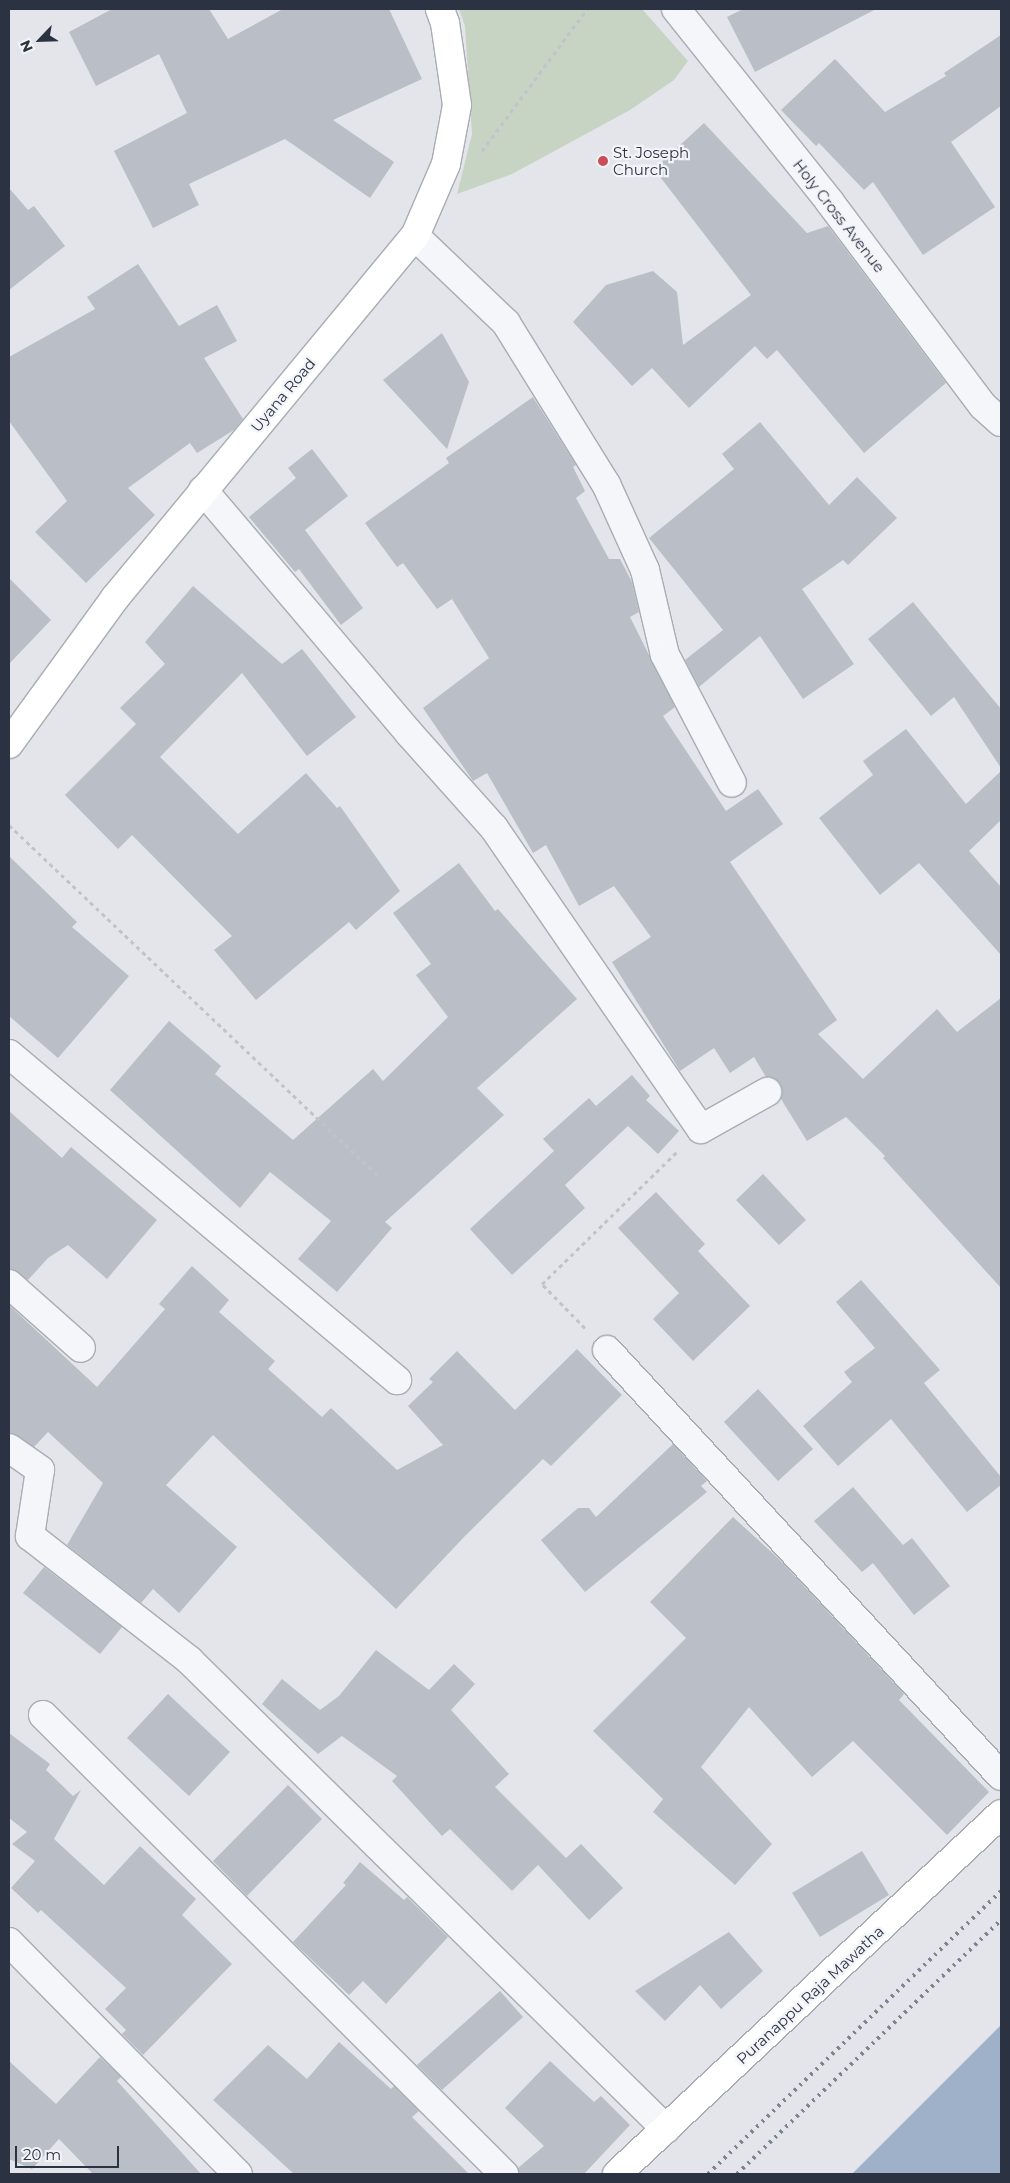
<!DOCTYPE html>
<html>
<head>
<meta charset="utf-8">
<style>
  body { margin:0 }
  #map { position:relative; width:1010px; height:2183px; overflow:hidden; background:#e3e5ea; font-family:Montserrat,sans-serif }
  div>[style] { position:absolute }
  .green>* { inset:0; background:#c7d4c4 }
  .water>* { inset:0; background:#9fb1c9 }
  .building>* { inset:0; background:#babec7 }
  .path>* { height:3px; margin-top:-1.5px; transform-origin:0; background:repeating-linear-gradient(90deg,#c0c3c9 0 4px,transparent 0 8px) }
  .roads { filter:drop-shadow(1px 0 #a8acb4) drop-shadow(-1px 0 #a8acb4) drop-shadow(0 1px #a8acb4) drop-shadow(0 -1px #a8acb4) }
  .street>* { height:28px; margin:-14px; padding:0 14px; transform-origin:14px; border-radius:14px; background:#f5f6f9 }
  .secondary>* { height:28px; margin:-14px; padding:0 14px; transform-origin:14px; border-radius:14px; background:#fff }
  .rail>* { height:4px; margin-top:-2px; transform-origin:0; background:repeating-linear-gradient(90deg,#7d8494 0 2.5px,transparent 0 7.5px) }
  .dots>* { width:14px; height:14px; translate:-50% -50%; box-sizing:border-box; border:2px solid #f2f4f8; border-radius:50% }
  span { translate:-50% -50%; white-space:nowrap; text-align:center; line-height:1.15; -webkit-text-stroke:4.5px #f2f4f8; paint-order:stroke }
  .poi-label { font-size:15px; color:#2b3242 }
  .left { translate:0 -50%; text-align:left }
  .street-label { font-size:15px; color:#2b3242 }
  .frame { position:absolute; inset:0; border:10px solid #2b3242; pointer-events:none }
  .north { position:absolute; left:15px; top:15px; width:50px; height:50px; -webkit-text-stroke:4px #f2f4f8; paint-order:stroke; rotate:246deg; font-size:14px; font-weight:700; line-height:20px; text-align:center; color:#2b3242 }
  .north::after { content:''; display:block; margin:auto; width:18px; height:22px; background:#2b3242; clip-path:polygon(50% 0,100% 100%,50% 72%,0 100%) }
  .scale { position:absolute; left:15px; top:2146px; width:104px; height:22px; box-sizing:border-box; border:2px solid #2b3242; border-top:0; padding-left:6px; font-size:15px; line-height:18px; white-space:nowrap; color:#2b3242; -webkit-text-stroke:4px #f2f4f8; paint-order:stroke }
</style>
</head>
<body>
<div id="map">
  <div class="green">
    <i style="clip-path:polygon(459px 9px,642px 9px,688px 61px,674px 80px,630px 110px,512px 174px,457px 194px,472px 134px,465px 26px)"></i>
  </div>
  <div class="water">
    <i style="clip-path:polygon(1001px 2025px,1001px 2174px,852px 2174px)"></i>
  </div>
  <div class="building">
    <i style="clip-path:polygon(112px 9px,209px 9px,228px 39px,283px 9px,389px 9px,422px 79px,333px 120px,394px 162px,370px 198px,285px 139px,189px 184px,199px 205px,153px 228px,114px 151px,187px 113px,159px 54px,96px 86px,69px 32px)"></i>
    <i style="clip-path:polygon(743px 9px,876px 9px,755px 72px,727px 17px)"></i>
    <i style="clip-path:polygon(1001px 35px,1001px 106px,951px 142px,995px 207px,923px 255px,873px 182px,864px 190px,819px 143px,816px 146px,781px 110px,835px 59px,885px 112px,946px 76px,944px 73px)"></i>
    <i style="clip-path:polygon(704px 123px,807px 233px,828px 226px,946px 383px,864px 453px,777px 350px,767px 359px,755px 346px,689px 408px,652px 368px,632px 386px,573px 322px,606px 285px,653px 271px,677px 292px,683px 345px,751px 295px,654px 169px)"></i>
    <i style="clip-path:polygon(9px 188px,28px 210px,34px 206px,65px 246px,9px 290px)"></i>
    <i style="clip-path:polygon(138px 264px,179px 326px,217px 305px,237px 341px,204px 358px,243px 419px,234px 430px,197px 453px,190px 443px,128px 488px,155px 515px,86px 583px,35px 532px,67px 501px,9px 421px,9px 357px,95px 309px,87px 297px)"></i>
    <i style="clip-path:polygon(442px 333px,469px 382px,447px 449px,383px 380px)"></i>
    <i style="clip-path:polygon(533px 397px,576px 465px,573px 467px,585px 491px,576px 498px,609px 559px,620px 559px,632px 582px,639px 612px,630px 617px,675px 707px,663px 716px,726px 811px,758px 789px,783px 824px,730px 862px,837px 1020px,818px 1034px,863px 1079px,937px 1009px,957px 1032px,1001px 998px,1001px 1288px,883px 1158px,885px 1156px,846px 1117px,807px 1141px,781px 1099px,780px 1084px,766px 1077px,754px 1057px,730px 1073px,714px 1048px,680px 1071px,612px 962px,651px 937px,614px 886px,579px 906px,546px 845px,533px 853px,487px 773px,473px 781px,423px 708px,489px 658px,452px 599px,437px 609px,403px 563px,397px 567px,365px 523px,449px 463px,446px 458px)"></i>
    <i style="clip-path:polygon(760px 422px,829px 505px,857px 477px,897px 518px,848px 565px,843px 560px,802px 589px,854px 664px,803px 699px,760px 636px,699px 687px,685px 660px,723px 630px,649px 538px,734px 469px,722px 454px)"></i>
    <i style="clip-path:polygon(312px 449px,348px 496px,305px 530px,363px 608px,341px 625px,299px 569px,295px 572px,249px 517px,296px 478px,288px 468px)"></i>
    <i style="clip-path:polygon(9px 578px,51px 620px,9px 664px)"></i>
    <i style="clip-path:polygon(193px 586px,282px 664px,302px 649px,356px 717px,307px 756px,242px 673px,160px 757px,238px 834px,306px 773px,337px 808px,340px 806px,400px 891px,356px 930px,349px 922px,256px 1000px,214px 950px,232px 936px,132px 835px,118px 849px,65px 795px,136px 724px,120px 708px,165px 664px,145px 642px)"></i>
    <i style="clip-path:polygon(913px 602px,1001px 709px,1001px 768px,954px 697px,931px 716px,868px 639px)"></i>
    <i style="clip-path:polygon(906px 729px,966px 804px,1001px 771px,1001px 820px,969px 851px,1001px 887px,1001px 955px,919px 863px,880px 895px,819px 818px,873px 775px,863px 761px)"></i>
    <i style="clip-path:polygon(9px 856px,77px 922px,72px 927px,129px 976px,58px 1058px,9px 1016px)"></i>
    <i style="clip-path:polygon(459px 863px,495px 911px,498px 909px,577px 999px,477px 1088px,504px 1115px,385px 1222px,392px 1228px,337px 1292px,298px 1259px,331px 1221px,270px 1172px,240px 1208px,110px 1090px,169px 1021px,221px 1066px,215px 1074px,293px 1140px,373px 1069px,383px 1081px,448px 1017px,416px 975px,431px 964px,393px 913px)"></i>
    <i style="clip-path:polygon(632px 1075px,650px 1096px,646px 1100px,679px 1131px,658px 1154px,628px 1126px,565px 1185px,585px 1208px,512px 1275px,470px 1229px,554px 1151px,543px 1139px,589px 1098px,596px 1106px)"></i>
    <i style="clip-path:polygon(9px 1111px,62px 1158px,71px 1147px,157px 1220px,107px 1279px,68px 1245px,48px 1258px,28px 1280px,9px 1269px)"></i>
    <i style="clip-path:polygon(763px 1174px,806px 1220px,779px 1245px,736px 1200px)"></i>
    <i style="clip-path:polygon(656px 1192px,705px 1244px,698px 1251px,750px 1306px,693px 1361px,653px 1319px,679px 1293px,618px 1228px)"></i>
    <i style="clip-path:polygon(192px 1266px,229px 1300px,219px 1312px,275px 1361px,268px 1369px,322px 1417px,331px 1408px,397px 1470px,443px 1445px,408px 1406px,433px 1382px,429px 1379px,457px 1351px,515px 1410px,577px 1349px,622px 1395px,551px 1466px,543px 1459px,465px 1536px,396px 1609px,213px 1435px,166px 1485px,237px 1547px,179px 1613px,153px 1589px,141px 1603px,67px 1545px,103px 1483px,48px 1432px,34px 1447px,9px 1433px,9px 1305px,97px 1387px,165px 1309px,159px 1304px)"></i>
    <i style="clip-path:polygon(861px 1280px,940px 1370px,924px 1383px,1001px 1477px,1001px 1485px,967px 1512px,891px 1419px,838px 1466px,803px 1426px,852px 1382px,844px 1372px,875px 1348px,836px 1302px)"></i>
    <i style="clip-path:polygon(758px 1389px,813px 1449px,778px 1481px,724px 1422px)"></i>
    <i style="clip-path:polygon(673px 1444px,707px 1481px,701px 1486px,707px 1492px,585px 1592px,541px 1540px,578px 1508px,589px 1508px,596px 1517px)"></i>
    <i style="clip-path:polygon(853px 1487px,903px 1545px,912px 1538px,950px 1586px,914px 1615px,873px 1563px,862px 1572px,814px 1521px)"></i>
    <i style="clip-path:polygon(733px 1517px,779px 1559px,904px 1694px,899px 1700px,989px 1792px,947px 1835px,853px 1741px,812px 1777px,749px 1707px,701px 1767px,772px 1844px,735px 1885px,653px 1812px,663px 1799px,593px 1731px,686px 1638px,650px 1602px)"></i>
    <i style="clip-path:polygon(44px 1567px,122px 1627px,100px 1654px,23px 1593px)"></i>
    <i style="clip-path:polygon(376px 1650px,429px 1690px,454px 1664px,475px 1684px,451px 1710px,509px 1774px,495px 1787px,566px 1858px,581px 1844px,623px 1888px,589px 1920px,538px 1865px,512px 1891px,450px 1829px,442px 1836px,392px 1781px,397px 1776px,342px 1736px,318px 1754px,262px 1704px,282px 1679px,320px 1710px,339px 1696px)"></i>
    <i style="clip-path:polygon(168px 1694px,230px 1752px,189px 1796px,127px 1738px)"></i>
    <i style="clip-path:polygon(9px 1733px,50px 1764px,46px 1770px,73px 1796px,81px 1790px,54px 1839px,104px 1885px,140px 1846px,196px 1899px,182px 1915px,232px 1964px,143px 2055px,122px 2034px,126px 2030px,105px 2009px,126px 1988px,41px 1910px,38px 1913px,11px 1888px,35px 1861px,12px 1844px,27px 1832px,9px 1818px)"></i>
    <i style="clip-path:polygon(288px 1785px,322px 1819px,247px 1896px,213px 1861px)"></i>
    <i style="clip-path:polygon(862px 1851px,889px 1895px,820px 1937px,792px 1893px)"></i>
    <i style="clip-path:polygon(360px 1862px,404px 1900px,407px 1897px,448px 1937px,386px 2004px,363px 1981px,349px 1995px,293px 1942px,346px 1885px,343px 1883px)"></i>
    <i style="clip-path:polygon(729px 1932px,763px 1971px,721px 2009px,700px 1985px,665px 2021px,635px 1991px)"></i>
    <i style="clip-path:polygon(500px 1991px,523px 2017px,442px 2090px,417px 2065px)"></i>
    <i style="clip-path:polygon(339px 2042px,391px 2089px,394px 2086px,419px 2111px,412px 2117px,469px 2174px,294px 2174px,213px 2100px,268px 2045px,307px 2079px)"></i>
    <i style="clip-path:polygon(100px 2057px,121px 2077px,117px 2081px,201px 2174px,93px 2174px,59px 2139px,32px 2169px,9px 2159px,9px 2061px,56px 2104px)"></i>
    <i style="clip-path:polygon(550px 2061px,594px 2102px,601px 2096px,630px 2125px,584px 2174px,519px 2174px,518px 2168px,544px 2146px,505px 2108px)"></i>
  </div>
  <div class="path">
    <i style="left:482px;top:151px;width:177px;rotate:-53.5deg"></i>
    <i style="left:9px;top:825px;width:508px;rotate:43.56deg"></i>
    <i style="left:585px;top:1328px;width:62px;rotate:-134.3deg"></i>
    <i style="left:542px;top:1284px;width:192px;rotate:-44.4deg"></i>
  </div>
  <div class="roads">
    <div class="street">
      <i style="left:676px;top:9px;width:246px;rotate:51.4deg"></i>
      <i style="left:829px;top:201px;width:256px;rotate:53.1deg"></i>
      <i style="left:983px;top:406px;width:24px;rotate:42deg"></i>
      <i style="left:415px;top:236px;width:126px;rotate:43.7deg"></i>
      <i style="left:506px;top:323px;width:190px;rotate:58.2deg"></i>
      <i style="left:606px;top:484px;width:94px;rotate:65.6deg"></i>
      <i style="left:645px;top:570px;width:87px;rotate:76.8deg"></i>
      <i style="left:665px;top:655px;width:144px;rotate:62.4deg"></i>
      <i style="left:203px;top:490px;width:319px;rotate:49.7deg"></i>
      <i style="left:409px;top:733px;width:127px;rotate:48.2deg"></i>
      <i style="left:494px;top:828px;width:365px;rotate:55.5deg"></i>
      <i style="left:701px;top:1129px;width:76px;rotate:-29.3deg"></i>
      <i style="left:9px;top:1054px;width:507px;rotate:40.04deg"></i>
      <i style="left:9px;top:1284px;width:96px;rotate:41.6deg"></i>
      <i style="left:607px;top:1350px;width:580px;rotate:47.23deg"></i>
      <i style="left:9px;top:1448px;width:38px;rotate:35deg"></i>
      <i style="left:40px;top:1470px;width:67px;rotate:98.6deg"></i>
      <i style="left:30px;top:1536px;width:202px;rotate:37.9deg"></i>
      <i style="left:189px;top:1660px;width:669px;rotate:44.52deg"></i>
      <i style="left:43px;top:1715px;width:651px;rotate:44.88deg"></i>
      <i style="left:9px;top:1942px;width:326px;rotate:45.4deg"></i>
    </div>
    <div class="secondary">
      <i style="left:9px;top:744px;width:180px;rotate:-54deg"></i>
      <i style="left:115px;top:598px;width:470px;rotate:-50.4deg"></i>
      <i style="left:415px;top:236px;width:78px;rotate:-66.7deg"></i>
      <i style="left:446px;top:164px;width:60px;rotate:-79.4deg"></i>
      <i style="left:457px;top:105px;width:83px;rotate:-98.3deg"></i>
      <i style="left:445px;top:23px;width:15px;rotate:-110deg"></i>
      <i style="left:617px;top:2174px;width:526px;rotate:-43.15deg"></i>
    </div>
  </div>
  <div class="rail">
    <i style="left:708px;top:2174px;width:407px;rotate:-44deg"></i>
    <i style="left:737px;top:2174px;width:366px;rotate:-43.9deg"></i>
  </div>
  <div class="dots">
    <i style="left:603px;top:161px;background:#ca4d58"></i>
  </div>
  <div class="poi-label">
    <span class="left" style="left:613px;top:161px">St. Joseph<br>Church</span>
  </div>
  <div class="street-label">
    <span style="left:839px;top:216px;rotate:52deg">Holy Cross Avenue</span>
    <span style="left:283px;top:395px;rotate:-50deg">Uyana Road</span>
    <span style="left:810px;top:1995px;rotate:-43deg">Puranappu Raja Mawatha</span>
  </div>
  <div class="frame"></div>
  <div class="north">N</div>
  <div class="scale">20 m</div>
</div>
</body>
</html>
